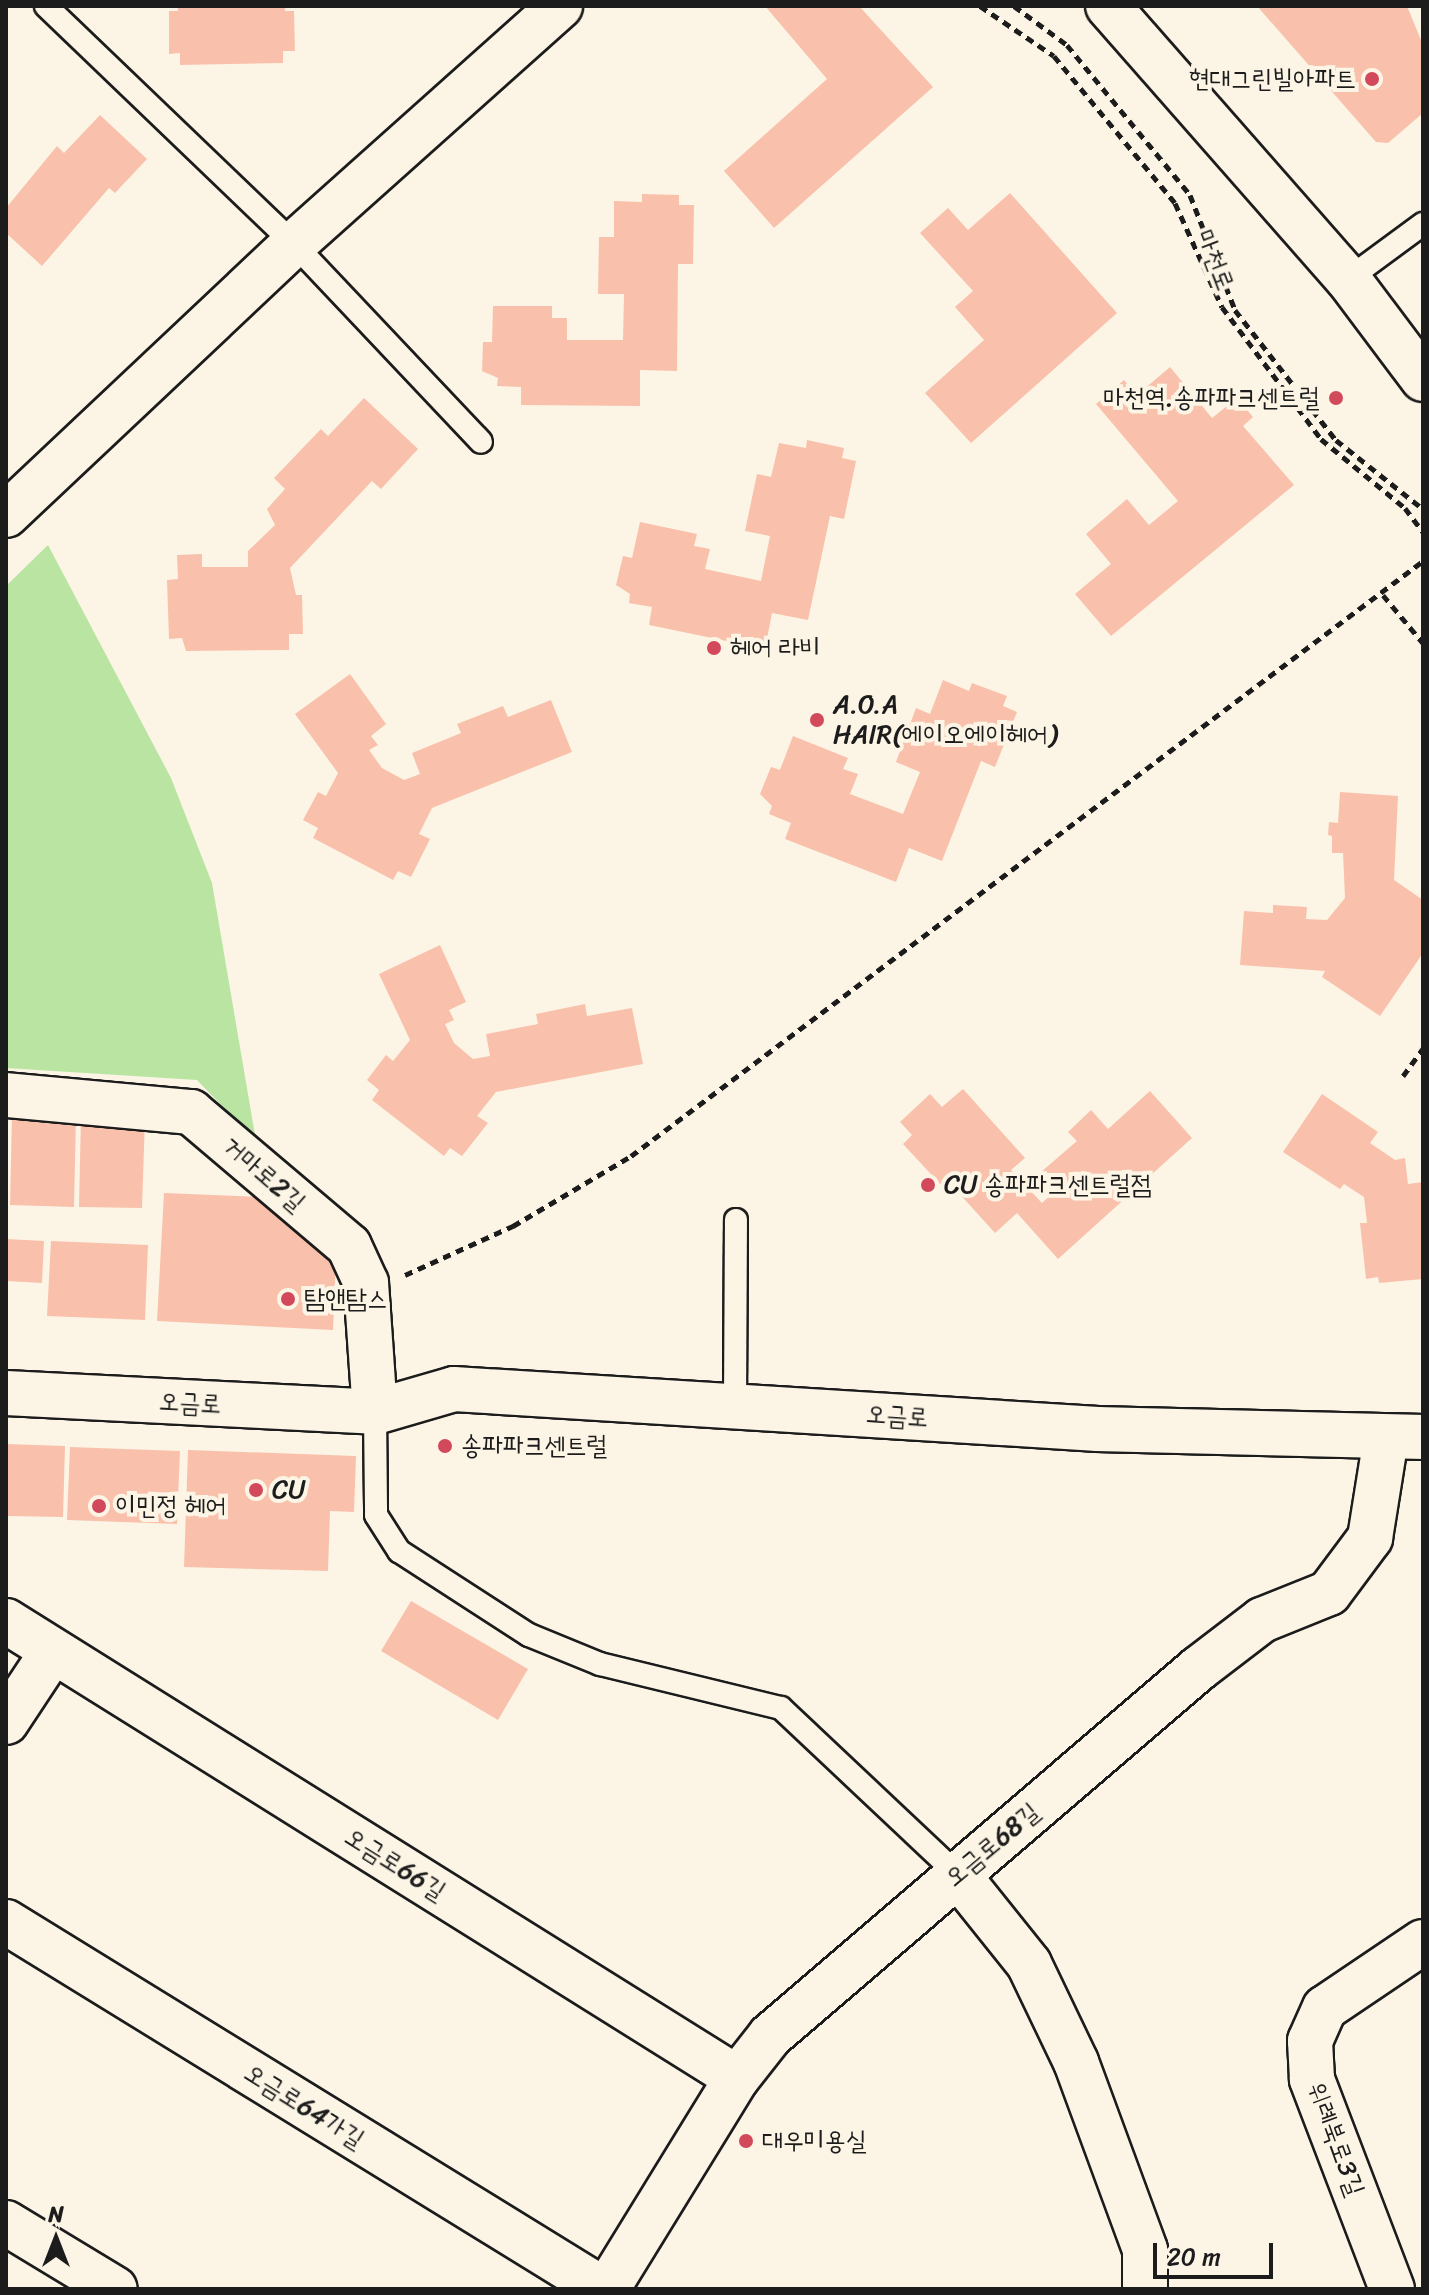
<!DOCTYPE html>
<html>
<head>
<meta charset="utf-8">
<style>
  body { margin:0 }
  #map { position:relative; width:1429px; height:2295px; overflow:hidden; background:#fcf5e5; font-family:Sriracha,"Poor Story",sans-serif }
  div>[style] { position:absolute }
  .green>* { inset:0; background:#b9e4a2 }
  .building>* { inset:0; background:#f9c1ac }
  .path>* { height:5px; margin-top:-2.5px; transform-origin:0; background:repeating-linear-gradient(90deg,#1c1c1c 0 8px,transparent 0 14px) }
  .roads { filter:drop-shadow(2px 0 #1c1c1c) drop-shadow(-2px 0 #1c1c1c) drop-shadow(0 2px #1c1c1c) drop-shadow(0 -2px #1c1c1c) }
  .service>* { height:22px; margin:-11px; padding:0 11px; transform-origin:11px; border-radius:11px; background:#fcf5e5 }
  .minor>* { height:44px; margin:-22px; padding:0 22px; transform-origin:22px; border-radius:22px; background:#fcf5e5 }
  .tertiary>* { height:44px; margin:-22px; padding:0 22px; transform-origin:22px; border-radius:22px; background:#fcf5e5 }
  .secondary>* { height:44px; margin:-22px; padding:0 22px; transform-origin:22px; border-radius:22px; background:#fcf5e5 }
  .dots>* { width:22px; height:22px; translate:-50% -50%; box-sizing:border-box; border:4px solid #fcf5e5; border-radius:50% }
  span { translate:-50% -50%; white-space:nowrap; text-align:center; line-height:1.15; -webkit-text-stroke:8px #fcf5e5; paint-order:stroke }
  .poi-label { font-size:26px; color:#1c1c1c }
  .right { translate:-100% -50%; text-align:right }
  .left { translate:0 -50%; text-align:left }
  .street-label { font-size:26px; color:#1c1c1c }
  .frame { position:absolute; inset:0; border:8px solid #1c1c1c; pointer-events:none }
  .north { position:absolute; left:16px; top:2199px; width:80px; height:80px; -webkit-text-stroke:6px #fcf5e5; paint-order:stroke; rotate:0deg; font-size:22px; font-weight:700; line-height:32px; text-align:center; color:#1c1c1c }
  .north::after { content:''; display:block; margin:auto; width:28px; height:36px; background:#1c1c1c; clip-path:polygon(50% 0,100% 100%,50% 72%,0 100%) }
  .scale { position:absolute; left:1153px; top:2243px; width:120px; height:36px; box-sizing:border-box; border:4px solid #1c1c1c; border-top:0; padding-left:10px; font-size:24px; line-height:28px; white-space:nowrap; color:#1c1c1c; -webkit-text-stroke:6px #fcf5e5; paint-order:stroke }
</style>
</head>
<body>
<div id="map">
  <div class="green">
    <i style="clip-path:polygon(48px 545px,171px 778px,212px 883px,256px 1141px,197px 1080px,6px 1068px,6px 586px)"></i>
  </div>
  <div class="building">
    <i style="clip-path:polygon(178px 6px,285px 6px,285px 11px,294px 11px,295px 51px,283px 51px,283px 63px,180px 65px,180px 53px,169px 54px,169px 11px,178px 11px)"></i>
    <i style="clip-path:polygon(765px 6px,859px 6px,933px 87px,774px 228px,724px 171px,827px 79px)"></i>
    <i style="clip-path:polygon(1257px 6px,1407px 6px,1423px 45px,1423px 113px,1388px 143px,1376px 142px)"></i>
    <i style="clip-path:polygon(100px 115px,147px 159px,115px 193px,109px 188px,42px 266px,6px 233px,6px 208px,57px 146px,64px 153px)"></i>
    <i style="clip-path:polygon(1010px 193px,1117px 313px,971px 443px,925px 393px,984px 340px,955px 307px,973px 291px,920px 233px,948px 208px,968px 230px)"></i>
    <i style="clip-path:polygon(642px 194px,679px 195px,679px 205px,694px 205px,693px 264px,678px 264px,677px 371px,640px 370px,640px 406px,521px 405px,521px 387px,497px 386px,498px 378px,482px 371px,483px 342px,492px 342px,493px 306px,552px 306px,552px 318px,567px 318px,567px 340px,623px 340px,624px 294px,598px 294px,599px 237px,614px 237px,614px 201px,642px 202px)"></i>
    <i style="clip-path:polygon(1170px 367px,1212px 418px,1237px 398px,1253px 417px,1243px 426px,1294px 485px,1111px 636px,1075px 594px,1111px 564px,1086px 534px,1127px 499px,1149px 525px,1178px 501px,1096px 404px,1124px 380px,1136px 396px)"></i>
    <i style="clip-path:polygon(364px 398px,418px 449px,381px 489px,372px 481px,290px 568px,296px 595px,302px 595px,303px 634px,289px 634px,289px 650px,186px 651px,182px 638px,169px 639px,167px 580px,178px 579px,177px 555px,202px 554px,202px 567px,248px 567px,248px 551px,275px 525px,267px 509px,285px 489px,274px 478px,321px 429px,328px 436px)"></i>
    <i style="clip-path:polygon(807px 440px,844px 448px,842px 458px,856px 461px,844px 519px,830px 516px,808px 620px,772px 613px,765px 649px,649px 625px,652px 607px,629px 603px,630px 594px,616px 585px,623px 556px,632px 558px,640px 522px,697px 534px,694px 546px,710px 549px,705px 569px,761px 581px,770px 536px,745px 531px,757px 474px,771px 477px,779px 443px,806px 448px)"></i>
    <i style="clip-path:polygon(350px 674px,386px 724px,371px 736px,378px 745px,369px 750px,382px 768px,404px 780px,420px 774px,412px 753px,461px 733px,457px 724px,503px 706px,508px 717px,551px 700px,572px 752px,432px 808px,419px 834px,430px 839px,411px 877px,398px 871px,393px 880px,313px 838px,318px 828px,303px 820px,318px 792px,326px 796px,338px 773px,295px 714px)"></i>
    <i style="clip-path:polygon(943px 680px,969px 691px,972px 683px,1007px 696px,1003px 706px,1017px 712px,995px 767px,981px 761px,942px 861px,909px 848px,896px 882px,785px 839px,791px 823px,769px 814px,772px 806px,760px 794px,771px 767px,780px 770px,793px 736px,848px 758px,843px 769px,858px 774px,850px 794px,903px 814px,920px 772px,896px 762px,916px 708px,930px 714px)"></i>
    <i style="clip-path:polygon(1340px 792px,1398px 796px,1394px 880px,1423px 900px,1423px 953px,1380px 1016px,1322px 977px,1325px 971px,1240px 965px,1244px 911px,1273px 913px,1273px 905px,1307px 907px,1306px 919px,1327px 920px,1345px 898px,1343px 853px,1332px 853px,1332px 836px,1328px 835px,1329px 822px,1338px 823px)"></i>
    <i style="clip-path:polygon(440px 945px,466px 1002px,449px 1010px,454px 1020px,445px 1024px,454px 1043px,473px 1059px,490px 1056px,486px 1034px,538px 1024px,536px 1014px,585px 1004px,587px 1016px,632px 1008px,643px 1064px,496px 1092px,477px 1116px,488px 1123px,462px 1156px,450px 1148px,444px 1156px,372px 1100px,379px 1090px,367px 1080px,386px 1055px,393px 1061px,410px 1040px,379px 974px)"></i>
    <i style="clip-path:polygon(963px 1089px,1025px 1158px,1011px 1170px,1042px 1203px,1057px 1189px,1041px 1172px,1077px 1141px,1068px 1132px,1091px 1110px,1108px 1129px,1150px 1091px,1192px 1138px,1058px 1259px,1017px 1213px,995px 1233px,947px 1180px,941px 1185px,903px 1144px,912px 1135px,900px 1122px,930px 1094px,942px 1107px)"></i>
    <i style="clip-path:polygon(1322px 1094px,1378px 1132px,1370px 1143px,1395px 1160px,1405px 1158px,1408px 1184px,1423px 1182px,1423px 1279px,1379px 1283px,1378px 1277px,1366px 1279px,1360px 1223px,1367px 1223px,1364px 1197px,1344px 1184px,1340px 1189px,1283px 1152px)"></i>
    <i style="clip-path:polygon(12px 1114px,76px 1116px,74px 1207px,10px 1205px)"></i>
    <i style="clip-path:polygon(81px 1116px,145px 1118px,142px 1208px,79px 1207px)"></i>
    <i style="clip-path:polygon(164px 1193px,262px 1197px,336px 1259px,333px 1330px,157px 1321px)"></i>
    <i style="clip-path:polygon(6px 1239px,44px 1241px,42px 1283px,6px 1281px)"></i>
    <i style="clip-path:polygon(51px 1241px,148px 1245px,145px 1320px,47px 1316px)"></i>
    <i style="clip-path:polygon(6px 1444px,65px 1446px,63px 1517px,6px 1516px)"></i>
    <i style="clip-path:polygon(70px 1447px,180px 1451px,177px 1524px,67px 1520px)"></i>
    <i style="clip-path:polygon(188px 1450px,356px 1456px,354px 1512px,330px 1511px,328px 1571px,184px 1567px)"></i>
    <i style="clip-path:polygon(411px 1601px,528px 1669px,498px 1720px,381px 1651px)"></i>
  </div>
  <div class="path">
    <i style="left:980px;top:6px;width:89px;rotate:34deg"></i>
    <i style="left:1054px;top:56px;width:190px;rotate:50.5deg"></i>
    <i style="left:1175px;top:203px;width:114px;rotate:65.7deg"></i>
    <i style="left:1222px;top:307px;width:165px;rotate:53.1deg"></i>
    <i style="left:1321px;top:439px;width:109px;rotate:39.4deg"></i>
    <i style="left:1405px;top:508px;width:30px;rotate:53deg"></i>
    <i style="left:1014px;top:6px;width:66px;rotate:36.3deg"></i>
    <i style="left:1067px;top:45px;width:194px;rotate:50.6deg"></i>
    <i style="left:1190px;top:195px;width:123px;rotate:68.6deg"></i>
    <i style="left:1235px;top:310px;width:165px;rotate:52.2deg"></i>
    <i style="left:1336px;top:440px;width:111px;rotate:38.4deg"></i>
    <i style="left:1383px;top:595px;width:62px;rotate:50.2deg"></i>
    <i style="left:1403px;top:1076px;width:34px;rotate:-54deg"></i>
    <i style="left:405px;top:1275px;width:119px;rotate:-24.4deg"></i>
    <i style="left:513px;top:1226px;width:137px;rotate:-30.7deg"></i>
    <i style="left:631px;top:1156px;width:991px;rotate:-36.92deg"></i>
  </div>
  <div class="roads">
    <div class="service">
      <i style="left:46px;top:6px;width:344px;rotate:43.8deg"></i>
      <i style="left:294px;top:244px;width:272px;rotate:46.6deg"></i>
      <i style="left:1348px;top:279px;width:93px;rotate:-36.3deg"></i>
      <i style="left:735px;top:1405px;width:185px;rotate:-89.7deg"></i>
      <i style="left:375px;top:1412px;width:103px;rotate:89.4deg"></i>
      <i style="left:376px;top:1515px;width:43px;rotate:57.4deg"></i>
      <i style="left:399px;top:1551px;width:155px;rotate:32.9deg"></i>
      <i style="left:529px;top:1635px;width:77px;rotate:22.2deg"></i>
      <i style="left:600px;top:1664px;width:186px;rotate:13.7deg"></i>
      <i style="left:781px;top:1708px;width:242px;rotate:43.3deg"></i>
    </div>
    <div class="minor">
      <i style="left:6px;top:515px;width:395px;rotate:-43.3deg"></i>
      <i style="left:294px;top:244px;width:357px;rotate:-41.8deg"></i>
      <i style="left:6px;top:1095px;width:186px;rotate:5.3deg"></i>
      <i style="left:191px;top:1112px;width:207px;rotate:40.3deg"></i>
      <i style="left:349px;top:1246px;width:41px;rotate:65.3deg"></i>
      <i style="left:366px;top:1283px;width:129px;rotate:86deg"></i>
      <i style="left:6px;top:1621px;width:862px;rotate:32.01deg"></i>
      <i style="left:6px;top:1722px;width:85px;rotate:-56.5deg"></i>
      <i style="left:957px;top:1874px;width:115px;rotate:51.3deg"></i>
      <i style="left:1029px;top:1964px;width:109px;rotate:64.4deg"></i>
      <i style="left:1076px;top:2062px;width:200px;rotate:69.8deg"></i>
      <i style="left:1145px;top:2250px;width:39px;rotate:90deg"></i>
      <i style="left:6px;top:1922px;width:700px;rotate:31.62deg"></i>
      <i style="left:6px;top:2223px;width:127px;rotate:31.2deg"></i>
      <i style="left:607px;top:2289px;width:248px;rotate:-58.4deg"></i>
      <i style="left:737px;top:2078px;width:53px;rotate:-51.8deg"></i>
      <i style="left:770px;top:2036px;width:564px;rotate:-40.61deg"></i>
      <i style="left:1198px;top:1669px;width:81px;rotate:-37.4deg"></i>
      <i style="left:1262px;top:1620px;width:72px;rotate:-21.9deg"></i>
      <i style="left:1329px;top:1593px;width:69px;rotate:-53.3deg"></i>
      <i style="left:1370px;top:1538px;width:101px;rotate:-80.9deg"></i>
      <i style="left:1392px;top:2289px;width:225px;rotate:-110.9deg"></i>
      <i style="left:1312px;top:2079px;width:38px;rotate:-93deg"></i>
      <i style="left:1310px;top:2041px;width:36px;rotate:-66deg"></i>
      <i style="left:1325px;top:2008px;width:118px;rotate:-34deg"></i>
    </div>
    <div class="tertiary">
      <i style="left:1108px;top:6px;width:363px;rotate:48.7deg"></i>
      <i style="left:1348px;top:279px;width:125px;rotate:53.1deg"></i>
    </div>
    <div class="secondary">
      <i style="left:6px;top:1393px;width:369px;rotate:2.9deg"></i>
      <i style="left:375px;top:1412px;width:82px;rotate:-16.2deg"></i>
      <i style="left:454px;top:1389px;width:645px;rotate:3.55deg"></i>
      <i style="left:1098px;top:1429px;width:325px;rotate:1.4deg"></i>
    </div>
  </div>
  <div class="dots">
    <i style="left:1372px;top:79px;background:#d1495b"></i>
    <i style="left:1336px;top:398px;background:#d1495b"></i>
    <i style="left:714px;top:648px;background:#d1495b"></i>
    <i style="left:817px;top:720px;background:#d1495b"></i>
    <i style="left:928px;top:1185px;background:#d1495b"></i>
    <i style="left:288px;top:1299px;background:#d1495b"></i>
    <i style="left:445px;top:1446px;background:#d1495b"></i>
    <i style="left:256px;top:1490px;background:#d1495b"></i>
    <i style="left:99px;top:1506px;background:#d1495b"></i>
    <i style="left:746px;top:2141px;background:#d1495b"></i>
  </div>
  <div class="poi-label">
    <span class="right" style="left:1356px;top:79px">현대그린빌아파트</span>
    <span class="right" style="left:1320px;top:398px">마천역.송파파크센트럴</span>
    <span class="left" style="left:730px;top:648px">헤어 라비</span>
    <span class="left" style="left:833px;top:720px">A.O.A<br>HAIR(에이오에이헤어)</span>
    <span class="left" style="left:944px;top:1185px">CU 송파파크센트럴점</span>
    <span class="left" style="left:304px;top:1299px">탐앤탐스</span>
    <span class="left" style="left:461px;top:1446px">송파파크센트럴</span>
    <span class="left" style="left:272px;top:1490px">CU</span>
    <span class="left" style="left:115px;top:1506px">이민정 헤어</span>
    <span class="left" style="left:762px;top:2141px">대우미용실</span>
  </div>
  <div class="street-label">
    <span style="left:1215px;top:260px;rotate:69deg">마천로</span>
    <span style="left:264px;top:1174px;rotate:41deg">거마로2길</span>
    <span style="left:190px;top:1403px;rotate:3deg">오금로</span>
    <span style="left:897px;top:1416px;rotate:4deg">오금로</span>
    <span style="left:992px;top:1845px;rotate:-40deg">오금로68길</span>
    <span style="left:395px;top:1864px;rotate:32deg">오금로66길</span>
    <span style="left:304px;top:2106px;rotate:32deg">오금로64가길</span>
    <span style="left:1336px;top:2139px;rotate:70deg">위례북로3길</span>
  </div>
  <div class="frame"></div>
  <div class="north">N</div>
  <div class="scale">20 m</div>
</div>
</body>
</html>
